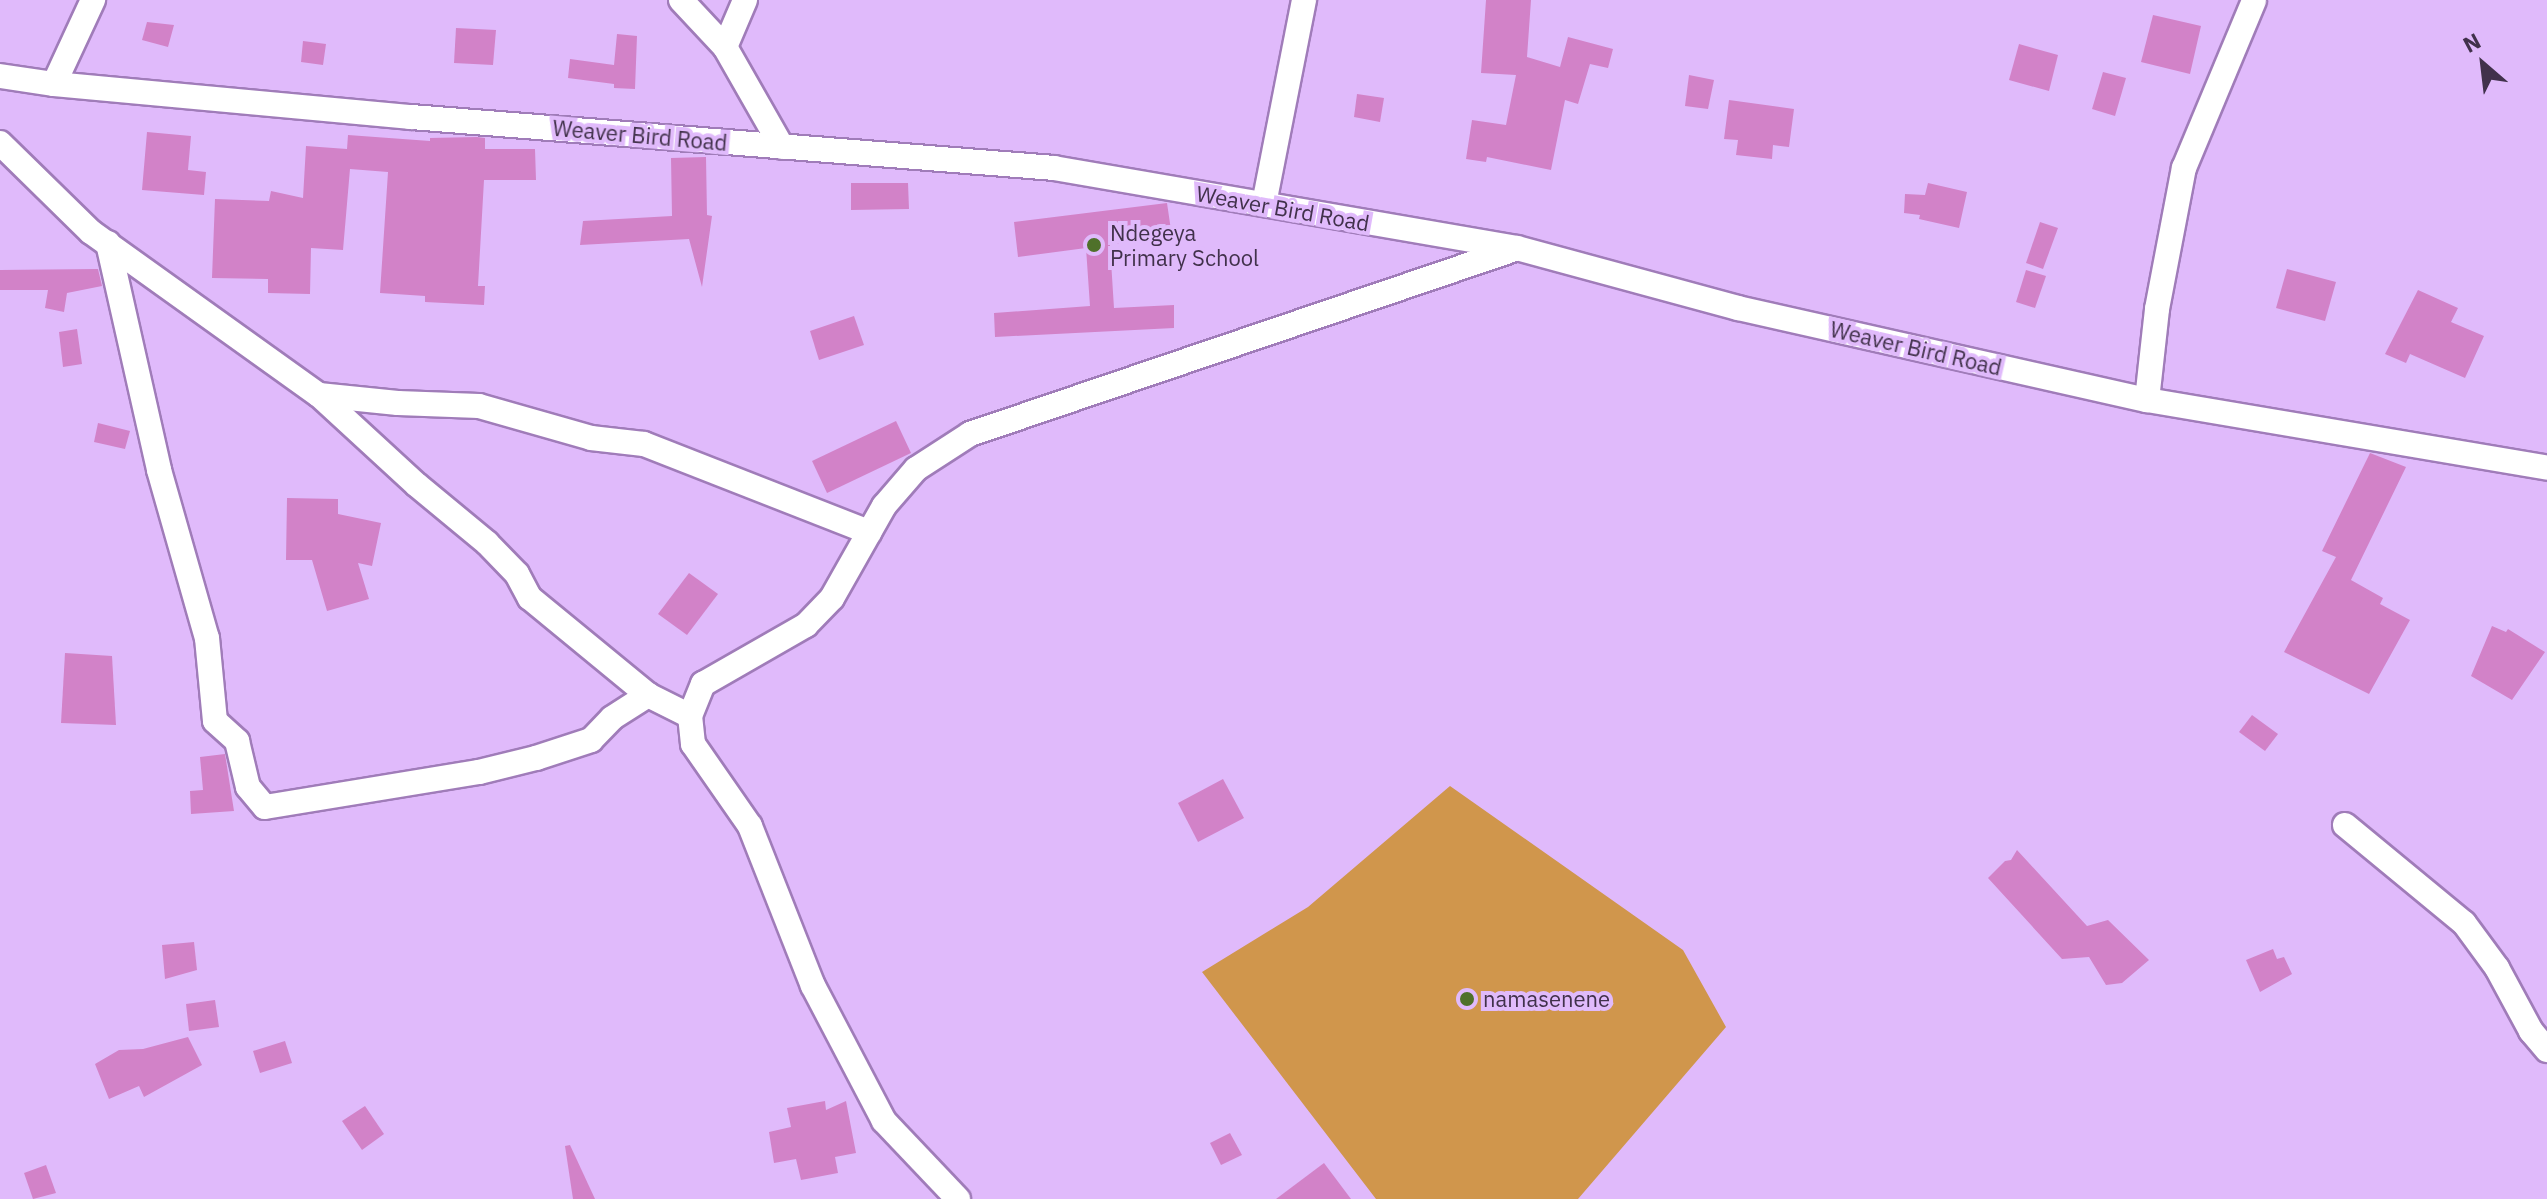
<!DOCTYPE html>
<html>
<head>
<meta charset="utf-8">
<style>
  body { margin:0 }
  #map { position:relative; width:2547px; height:1199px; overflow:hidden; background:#e0bafb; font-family:"IBM Plex Sans",sans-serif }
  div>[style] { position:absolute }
  .green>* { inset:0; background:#d0964c }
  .building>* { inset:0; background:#d282c8 }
  .roads { filter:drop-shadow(2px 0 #a07cb9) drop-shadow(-2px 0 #a07cb9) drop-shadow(0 2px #a07cb9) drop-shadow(0 -2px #a07cb9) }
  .minor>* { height:24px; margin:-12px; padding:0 12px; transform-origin:12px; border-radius:12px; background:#fff }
  .dots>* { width:22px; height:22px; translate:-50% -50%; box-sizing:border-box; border:4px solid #e0bafb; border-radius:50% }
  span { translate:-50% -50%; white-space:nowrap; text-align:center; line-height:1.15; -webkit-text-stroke:8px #e0bafb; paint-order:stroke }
  .street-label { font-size:22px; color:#41314b }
  .poi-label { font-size:22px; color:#41314b }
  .left { translate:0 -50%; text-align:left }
  .north { position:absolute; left:2443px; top:24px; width:80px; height:80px; -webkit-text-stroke:6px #e0bafb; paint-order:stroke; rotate:332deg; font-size:22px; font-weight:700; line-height:32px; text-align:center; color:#41314b }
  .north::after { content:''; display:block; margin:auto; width:28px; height:36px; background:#41314b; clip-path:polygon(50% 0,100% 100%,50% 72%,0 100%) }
</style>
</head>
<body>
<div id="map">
  <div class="green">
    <i style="clip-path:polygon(1450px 786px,1683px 950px,1726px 1027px,1578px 1199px,1376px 1199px,1202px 972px,1308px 907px)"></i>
  </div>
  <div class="building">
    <i style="clip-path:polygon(1486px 0,1531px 0,1527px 57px,1560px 67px,1568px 37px,1613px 49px,1608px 68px,1590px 64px,1578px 104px,1565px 100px,1551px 170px,1487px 157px,1486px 162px,1466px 159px,1472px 120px,1506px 125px,1516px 75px,1481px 73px)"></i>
    <i style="clip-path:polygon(2153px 15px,2201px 26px,2190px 74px,2141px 62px)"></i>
    <i style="clip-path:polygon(147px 22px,174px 25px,168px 47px,142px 40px)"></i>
    <i style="clip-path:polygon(456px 28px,496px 30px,493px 65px,454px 63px)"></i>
    <i style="clip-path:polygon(617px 34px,637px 36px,635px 89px,614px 88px,614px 84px,568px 78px,570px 59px,614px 65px)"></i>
    <i style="clip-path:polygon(303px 41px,326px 44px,323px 65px,301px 62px)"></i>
    <i style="clip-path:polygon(2019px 44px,2058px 55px,2049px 91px,2009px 80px)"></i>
    <i style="clip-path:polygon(2103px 72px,2126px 78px,2115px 116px,2092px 109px)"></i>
    <i style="clip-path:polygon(1689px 75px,1714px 80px,1708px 109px,1685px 106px)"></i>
    <i style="clip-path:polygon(1357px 94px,1384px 98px,1380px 122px,1354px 117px)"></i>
    <i style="clip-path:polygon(1729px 100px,1794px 109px,1789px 147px,1773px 145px,1772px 159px,1736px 155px,1738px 140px,1724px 139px)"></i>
    <i style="clip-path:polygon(147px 132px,191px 136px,188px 170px,206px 172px,204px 195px,142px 190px)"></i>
    <i style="clip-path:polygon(348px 135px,430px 141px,430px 138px,477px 137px,485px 138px,485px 149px,535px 149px,536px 180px,484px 180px,478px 286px,485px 286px,484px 305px,425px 302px,425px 296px,380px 293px,388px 172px,350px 169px,343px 250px,311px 248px,310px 294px,268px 293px,268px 279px,212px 278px,215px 199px,269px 201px,271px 191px,303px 198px,306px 146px,347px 149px)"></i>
    <i style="clip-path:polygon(706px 157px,707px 215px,712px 216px,702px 287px,689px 239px,580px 245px,583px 221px,672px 216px,671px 158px)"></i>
    <i style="clip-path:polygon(851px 183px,908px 183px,909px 209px,851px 210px)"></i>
    <i style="clip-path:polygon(1928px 183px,1967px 192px,1959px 228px,1919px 219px,1920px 215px,1904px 213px,1905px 194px,1925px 195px)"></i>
    <i style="clip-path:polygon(1167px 203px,1172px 237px,1110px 245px,1114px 308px,1174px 305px,1174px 328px,995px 337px,994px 313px,1090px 306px,1086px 248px,1018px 257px,1014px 222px)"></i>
    <i style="clip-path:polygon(2040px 222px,2058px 228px,2043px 269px,2026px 263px)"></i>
    <i style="clip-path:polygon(98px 269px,102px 286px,67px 293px,64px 312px,45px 308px,48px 290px,0 290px,0 270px)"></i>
    <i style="clip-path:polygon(2287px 269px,2336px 282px,2325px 321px,2276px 308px)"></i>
    <i style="clip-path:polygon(2026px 270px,2046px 276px,2035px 308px,2016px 302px)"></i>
    <i style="clip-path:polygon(2418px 290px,2458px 308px,2451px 322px,2484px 336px,2465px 378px,2410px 354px,2406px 363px,2385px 354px)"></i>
    <i style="clip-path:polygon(854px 316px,864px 345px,819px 360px,810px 331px)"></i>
    <i style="clip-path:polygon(77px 329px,82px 364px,63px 367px,59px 332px)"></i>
    <i style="clip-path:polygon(896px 421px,911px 453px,827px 493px,812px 461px)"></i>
    <i style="clip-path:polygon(98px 423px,130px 431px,125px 449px,94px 442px)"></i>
    <i style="clip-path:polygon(2370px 453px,2406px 467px,2351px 580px,2383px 598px,2380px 604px,2410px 620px,2369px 694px,2284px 652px,2336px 557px,2322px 551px)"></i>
    <i style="clip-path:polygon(287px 498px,338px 499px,338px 514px,381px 523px,372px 566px,358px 563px,369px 599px,327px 611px,312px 560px,286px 560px)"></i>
    <i style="clip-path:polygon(689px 573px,718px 594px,687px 635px,658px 614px)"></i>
    <i style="clip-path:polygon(2492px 626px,2506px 632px,2508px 629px,2545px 652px,2512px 700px,2471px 676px)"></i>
    <i style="clip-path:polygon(65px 653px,112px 656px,116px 725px,61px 723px)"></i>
    <i style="clip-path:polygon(2252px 715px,2278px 734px,2265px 751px,2239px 732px)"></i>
    <i style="clip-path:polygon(225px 754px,234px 811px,191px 814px,190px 791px,203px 790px,200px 757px)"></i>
    <i style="clip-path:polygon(1223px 779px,1244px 818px,1198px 842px,1178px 803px)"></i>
    <i style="clip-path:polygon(2017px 850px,2087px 926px,2108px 920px,2149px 960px,2122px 983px,2106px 985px,2089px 957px,2062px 959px,1988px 878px,2005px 861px,2011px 860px)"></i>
    <i style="clip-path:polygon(194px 942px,197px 970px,165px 979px,162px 945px)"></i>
    <i style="clip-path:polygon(2273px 949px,2277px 959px,2284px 957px,2292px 974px,2260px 992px,2246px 960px)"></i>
    <i style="clip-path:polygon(215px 1000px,219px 1027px,189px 1031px,186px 1004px)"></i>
    <i style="clip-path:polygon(188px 1037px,202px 1065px,144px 1097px,139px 1086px,109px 1099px,95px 1064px,119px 1050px,143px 1049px)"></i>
    <i style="clip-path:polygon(285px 1041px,292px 1063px,260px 1073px,253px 1051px)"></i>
    <i style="clip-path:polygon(825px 1101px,826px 1110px,846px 1101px,856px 1153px,835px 1157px,838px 1173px,801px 1180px,796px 1159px,774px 1163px,769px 1132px,791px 1127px,787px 1108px)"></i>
    <i style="clip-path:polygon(365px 1106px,384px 1134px,362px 1150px,342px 1121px)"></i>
    <i style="clip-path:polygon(1230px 1133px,1242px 1155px,1221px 1165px,1210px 1143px)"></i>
    <i style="clip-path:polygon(570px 1145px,595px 1199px,573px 1199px,565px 1146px)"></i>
    <i style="clip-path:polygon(1324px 1163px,1351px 1199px,1276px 1199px)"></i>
    <i style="clip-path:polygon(46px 1165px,56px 1193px,33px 1199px,24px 1173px)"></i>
  </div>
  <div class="roads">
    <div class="minor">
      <i style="left:681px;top:0;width:64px;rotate:46.9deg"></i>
      <i style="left:725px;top:47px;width:115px;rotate:60.3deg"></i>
      <i style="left:725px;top:47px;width:51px;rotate:-66.9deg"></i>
      <i style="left:0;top:76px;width:55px;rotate:8.4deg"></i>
      <i style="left:54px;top:84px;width:359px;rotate:5.3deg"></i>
      <i style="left:411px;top:117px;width:645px;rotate:4.53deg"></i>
      <i style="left:1054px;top:168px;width:470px;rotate:9.8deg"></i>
      <i style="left:1517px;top:248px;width:229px;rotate:15.2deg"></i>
      <i style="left:1738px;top:308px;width:419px;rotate:12.7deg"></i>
      <i style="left:2147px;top:400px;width:406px;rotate:9.6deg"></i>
      <i style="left:54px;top:84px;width:93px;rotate:-65.1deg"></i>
      <i style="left:0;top:143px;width:127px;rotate:44.4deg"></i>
      <i style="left:91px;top:232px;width:280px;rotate:35.6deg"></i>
      <i style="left:319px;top:395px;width:133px;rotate:42.6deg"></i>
      <i style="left:417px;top:485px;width:91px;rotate:39.6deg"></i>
      <i style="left:487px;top:543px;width:43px;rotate:45.9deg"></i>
      <i style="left:517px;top:574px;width:27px;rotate:62deg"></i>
      <i style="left:530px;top:598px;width:153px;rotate:39.4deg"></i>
      <i style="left:648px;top:695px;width:47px;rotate:26.6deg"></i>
      <i style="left:1264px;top:204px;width:208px;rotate:-78.9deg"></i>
      <i style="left:108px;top:243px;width:233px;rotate:77.3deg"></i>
      <i style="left:159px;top:470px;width:175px;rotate:74.1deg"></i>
      <i style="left:207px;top:638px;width:83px;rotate:84.5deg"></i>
      <i style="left:215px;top:721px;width:30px;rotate:42deg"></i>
      <i style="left:237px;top:741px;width:47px;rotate:76.6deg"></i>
      <i style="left:248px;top:787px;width:26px;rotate:50deg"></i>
      <i style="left:265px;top:807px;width:217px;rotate:-9.3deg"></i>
      <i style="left:479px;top:772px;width:59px;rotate:-13.8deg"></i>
      <i style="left:536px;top:758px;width:58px;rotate:-18.1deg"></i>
      <i style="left:591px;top:740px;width:30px;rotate:-46deg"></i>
      <i style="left:612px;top:718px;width:43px;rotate:-32.6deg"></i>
      <i style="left:319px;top:395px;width:79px;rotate:5.8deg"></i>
      <i style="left:398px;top:403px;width:81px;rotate:2.1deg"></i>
      <i style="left:479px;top:406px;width:116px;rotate:15.9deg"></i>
      <i style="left:591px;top:438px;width:53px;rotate:6.5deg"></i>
      <i style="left:644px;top:444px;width:242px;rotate:21.4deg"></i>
      <i style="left:2147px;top:400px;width:92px;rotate:-83.7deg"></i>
      <i style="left:2157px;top:309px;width:144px;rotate:-79.2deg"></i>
      <i style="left:2184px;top:168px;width:181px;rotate:-67.3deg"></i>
      <i style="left:2345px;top:825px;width:154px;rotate:39.5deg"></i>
      <i style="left:2464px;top:923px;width:56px;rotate:53.7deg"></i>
      <i style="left:2497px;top:968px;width:72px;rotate:61.6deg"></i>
      <i style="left:2531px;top:1031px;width:25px;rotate:50deg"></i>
      <i style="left:958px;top:1199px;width:108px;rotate:-133.5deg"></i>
      <i style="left:884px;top:1121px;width:153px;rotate:-117.7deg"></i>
      <i style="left:813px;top:986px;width:172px;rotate:-111.5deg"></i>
      <i style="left:750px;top:826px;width:100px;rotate:-124.8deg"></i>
      <i style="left:693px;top:744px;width:28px;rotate:-96deg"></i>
      <i style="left:690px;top:716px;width:35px;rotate:-68deg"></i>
      <i style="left:703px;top:684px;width:119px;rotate:-29.8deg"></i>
      <i style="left:806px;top:625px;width:37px;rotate:-46deg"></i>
      <i style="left:832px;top:598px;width:106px;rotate:-60.5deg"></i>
      <i style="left:884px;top:506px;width:49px;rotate:-49.1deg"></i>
      <i style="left:916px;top:469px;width:64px;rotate:-32.9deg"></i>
      <i style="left:970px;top:434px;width:576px;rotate:-18.75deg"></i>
    </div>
  </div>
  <div class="dots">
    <i style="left:1094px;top:245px;background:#4f712a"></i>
    <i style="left:1467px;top:999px;background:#4f712a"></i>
  </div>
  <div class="street-label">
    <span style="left:640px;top:135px;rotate:5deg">Weaver Bird Road</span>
    <span style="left:1283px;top:208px;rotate:10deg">Weaver Bird Road</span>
    <span style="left:1916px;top:348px;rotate:13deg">Weaver Bird Road</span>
  </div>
  <div class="poi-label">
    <span class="left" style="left:1110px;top:245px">Ndegeya<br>Primary School</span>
    <span class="left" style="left:1483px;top:999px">namasenene</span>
  </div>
  <div class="north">N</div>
</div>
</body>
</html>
